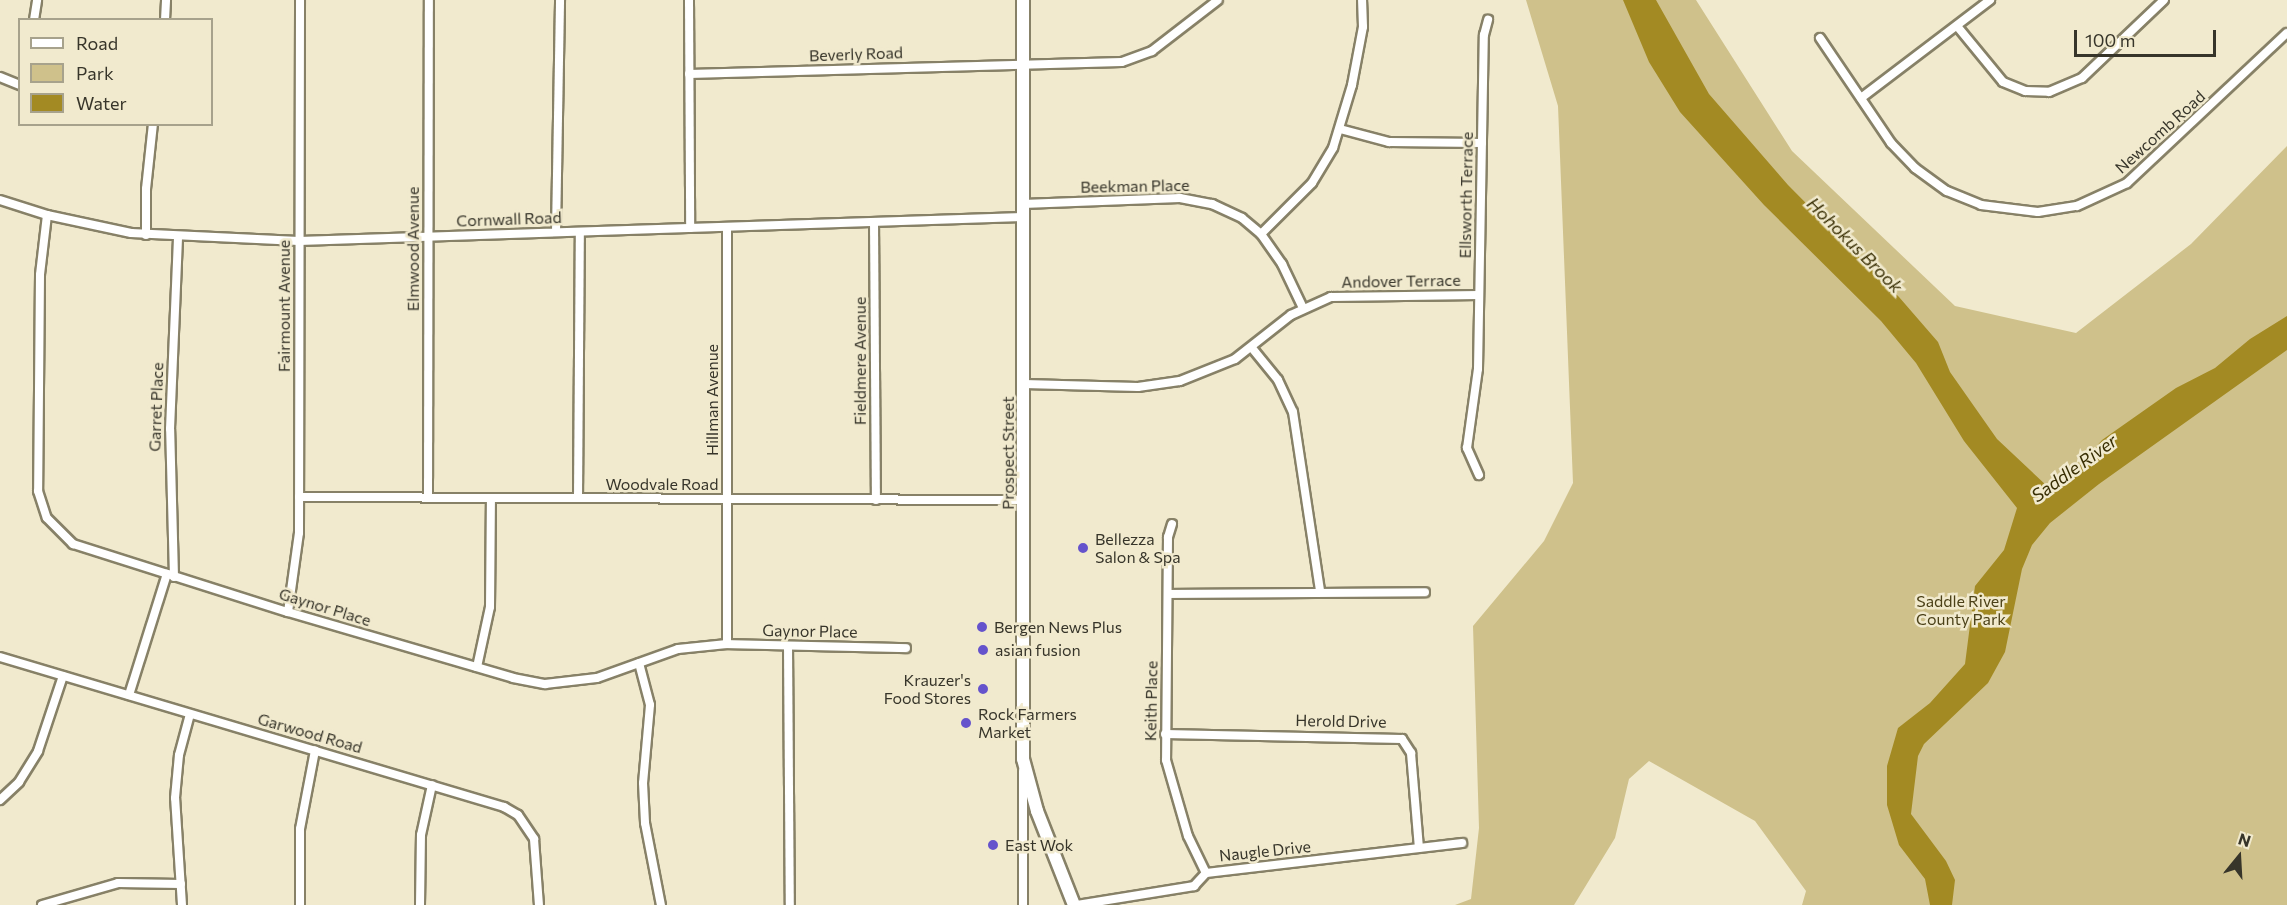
<!DOCTYPE html>
<html>
<head>
<meta charset="utf-8">
<style>
  body { margin:0 }
  #map { position:relative; width:2287px; height:905px; overflow:hidden; background:#f1eace; font-family:Commissioner,sans-serif }
  div>[style] { position:absolute }
  .green>* { inset:0; background:#cfc18b }
  .water>* { inset:0; background:#a38a23 }
  .roads { filter:drop-shadow(2px 0 #878167) drop-shadow(-2px 0 #878167) drop-shadow(0 2px #878167) drop-shadow(0 -2px #878167) }
  .street>* { height:8px; margin:-4px; padding:0 4px; transform-origin:4px; border-radius:4px; background:#fff }
  .secondary>* { height:12px; margin:-6px; padding:0 6px; transform-origin:6px; border-radius:6px; background:#fff }
  .dots>* { width:16px; height:16px; translate:-50% -50%; box-sizing:border-box; border:3px solid #f1eace; border-radius:50% }
  span { translate:-50% -50%; white-space:nowrap; text-align:center; line-height:1.15; -webkit-text-stroke:5px #f1eace; paint-order:stroke }
  .street-label { font-size:16px; color:#37352a }
  .poi-label { font-size:16px; color:#37352a }
  .left { translate:0 -50%; text-align:left }
  .right { translate:-100% -50%; text-align:right }
  .park-label { font-size:16px; color:#4b4118 }
  .water-label { font-size:18px; color:#382e03; font-style:italic }
  .legend { position:absolute; left:18px; top:18px; width:195px; height:108px; box-sizing:border-box; background:#f1eace; border:2px solid #a7a28c; margin:0; padding:8px 10px; list-style:none; font-size:18px; color:#37352a }
  .legend li { display:flex; align-items:center; gap:12px; height:30px }
  .legend b { width:30px; border:2px solid #a7a28c }
  .north { position:absolute; left:2209px; top:827px; width:60px; height:60px; -webkit-text-stroke:4px #f1eace; paint-order:stroke; rotate:18deg; font-size:16px; font-weight:700; line-height:24px; text-align:center; color:#37352a }
  .north::after { content:''; display:block; margin:auto; width:21px; height:27px; background:#37352a; clip-path:polygon(50% 0,100% 100%,50% 72%,0 100%) }
  .scale { position:absolute; left:2074px; top:30px; width:142px; height:27px; box-sizing:border-box; border:3px solid #37352a; border-top:0; padding-left:8px; font-size:18px; line-height:21px; white-space:nowrap; color:#37352a; -webkit-text-stroke:4px #f1eace; paint-order:stroke }
</style>
</head>
<body>
<div id="map">
  <div class="green">
    <i style="clip-path:polygon(1526px 0,1696px 0,1792px 151px,1955px 306px,2076px 333px,2191px 244px,2287px 146px,2287px 905px,1802px 905px,1806px 891px,1755px 821px,1649px 761px,1629px 779px,1615px 838px,1574px 905px,1455px 905px,1471px 899px,1479px 828px,1473px 626px,1544px 541px,1573px 483px,1558px 106px)"></i>
  </div>
  <div class="water">
    <i style="clip-path:polygon(1623px 0,1656px 0,1709px 94px,1788px 185px,1899px 297px,1938px 342px,1950px 372px,1997px 439px,2047px 486px,2076px 470px,2102px 440px,2176px 388px,2215px 368px,2250px 339px,2287px 316px,2287px 350px,2099px 484px,2050px 523px,2032px 545px,2022px 569px,2005px 652px,1988px 683px,1924px 744px,1918px 756px,1911px 814px,1946px 861px,1955px 880px,1952px 905px,1930px 905px,1925px 879px,1899px 845px,1887px 805px,1887px 766px,1898px 728px,1930px 703px,1965px 664px,1975px 586px,2004px 550px,2017px 508px,1964px 441px,1916px 363px,1881px 321px,1764px 205px,1680px 112px,1649px 62px)"></i>
  </div>
  <div class="roads">
    <div class="street">
      <i style="left:689px;top:0;width:228px;rotate:89.7deg"></i>
      <i style="left:34px;top:20px;width:20px;rotate:-81deg"></i>
      <i style="left:165px;top:20px;width:20px;rotate:-87deg"></i>
      <i style="left:1957px;top:26px;width:72px;rotate:50.6deg"></i>
      <i style="left:2003px;top:82px;width:24px;rotate:22deg"></i>
      <i style="left:2025px;top:91px;width:24px;rotate:2deg"></i>
      <i style="left:2049px;top:92px;width:36px;rotate:-23deg"></i>
      <i style="left:2082px;top:78px;width:113px;rotate:-43.6deg"></i>
      <i style="left:1820px;top:38px;width:127px;rotate:55.9deg"></i>
      <i style="left:1891px;top:143px;width:35px;rotate:46deg"></i>
      <i style="left:1915px;top:168px;width:39px;rotate:36deg"></i>
      <i style="left:1947px;top:191px;width:37px;rotate:22deg"></i>
      <i style="left:1981px;top:205px;width:57px;rotate:7deg"></i>
      <i style="left:2038px;top:212px;width:39px;rotate:-9deg"></i>
      <i style="left:2077px;top:206px;width:55px;rotate:-24.7deg"></i>
      <i style="left:2127px;top:183px;width:219px;rotate:-43.2deg"></i>
      <i style="left:689px;top:74px;width:433px;rotate:-1.6deg"></i>
      <i style="left:1122px;top:62px;width:32px;rotate:-20deg"></i>
      <i style="left:1152px;top:51px;width:83px;rotate:-37.7deg"></i>
      <i style="left:0;top:77px;width:22px;rotate:22deg"></i>
      <i style="left:1861px;top:98px;width:162px;rotate:-37.2deg"></i>
      <i style="left:1340px;top:129px;width:51px;rotate:14.9deg"></i>
      <i style="left:1389px;top:142px;width:93px;rotate:0.6deg"></i>
      <i style="left:0;top:200px;width:49px;rotate:17.7deg"></i>
      <i style="left:47px;top:215px;width:86px;rotate:12.1deg"></i>
      <i style="left:131px;top:233px;width:168px;rotate:2.7deg"></i>
      <i style="left:299px;top:241px;width:724px;rotate:-1.9deg"></i>
      <i style="left:1023px;top:204px;width:157px;rotate:-2.2deg"></i>
      <i style="left:1180px;top:198px;width:33px;rotate:11deg"></i>
      <i style="left:1212px;top:204px;width:33px;rotate:25deg"></i>
      <i style="left:1242px;top:218px;width:25px;rotate:40deg"></i>
      <i style="left:1261px;top:234px;width:37px;rotate:55deg"></i>
      <i style="left:1282px;top:264px;width:49px;rotate:64.5deg"></i>
      <i style="left:47px;top:215px;width:60px;rotate:96.7deg"></i>
      <i style="left:40px;top:275px;width:216px;rotate:90.5deg"></i>
      <i style="left:38px;top:491px;width:28px;rotate:72deg"></i>
      <i style="left:47px;top:518px;width:37px;rotate:45deg"></i>
      <i style="left:73px;top:544px;width:225px;rotate:17.6deg"></i>
      <i style="left:288px;top:612px;width:234px;rotate:16.3deg"></i>
      <i style="left:513px;top:678px;width:33px;rotate:11deg"></i>
      <i style="left:545px;top:684px;width:52px;rotate:-6.6deg"></i>
      <i style="left:597px;top:678px;width:86px;rotate:-19.7deg"></i>
      <i style="left:678px;top:649px;width:49px;rotate:-5.8deg"></i>
      <i style="left:727px;top:644px;width:179px;rotate:1.3deg"></i>
      <i style="left:874px;top:222px;width:278px;rotate:89.6deg"></i>
      <i style="left:556px;top:232px;width:232px;rotate:-89deg"></i>
      <i style="left:1261px;top:234px;width:72px;rotate:-45deg"></i>
      <i style="left:1312px;top:183px;width:41px;rotate:-59deg"></i>
      <i style="left:1333px;top:148px;width:66px;rotate:-73.2deg"></i>
      <i style="left:1352px;top:85px;width:59px;rotate:-79.3deg"></i>
      <i style="left:1363px;top:27px;width:27px;rotate:-92deg"></i>
      <i style="left:146px;top:235px;width:46px;rotate:-90deg"></i>
      <i style="left:146px;top:189px;width:65px;rotate:-83.9deg"></i>
      <i style="left:1252px;top:348px;width:41px;rotate:50.9deg"></i>
      <i style="left:1278px;top:380px;width:35px;rotate:65deg"></i>
      <i style="left:1293px;top:412px;width:181px;rotate:81.4deg"></i>
      <i style="left:1024px;top:384px;width:114px;rotate:1.5deg"></i>
      <i style="left:1138px;top:387px;width:42px;rotate:-8.1deg"></i>
      <i style="left:1180px;top:381px;width:59px;rotate:-21.8deg"></i>
      <i style="left:1235px;top:359px;width:71px;rotate:-38.2deg"></i>
      <i style="left:1291px;top:315px;width:44px;rotate:-24.2deg"></i>
      <i style="left:1331px;top:297px;width:148px;rotate:-0.8deg"></i>
      <i style="left:1479px;top:475px;width:30px;rotate:-114deg"></i>
      <i style="left:1467px;top:448px;width:80px;rotate:-82.1deg"></i>
      <i style="left:1478px;top:369px;width:334px;rotate:-89deg"></i>
      <i style="left:1484px;top:35px;width:16px;rotate:-75deg"></i>
      <i style="left:299px;top:497px;width:725px;rotate:0.24deg"></i>
      <i style="left:428px;top:497px;width:497px;rotate:-89.9deg"></i>
      <i style="left:578px;top:498px;width:266px;rotate:-89.6deg"></i>
      <i style="left:1172px;top:524px;width:14px;rotate:107deg"></i>
      <i style="left:1168px;top:537px;width:223px;rotate:90.5deg"></i>
      <i style="left:1166px;top:760px;width:79px;rotate:73.9deg"></i>
      <i style="left:1188px;top:836px;width:41px;rotate:64.1deg"></i>
      <i style="left:174px;top:577px;width:148px;rotate:-91.5deg"></i>
      <i style="left:170px;top:429px;width:191px;rotate:-87.6deg"></i>
      <i style="left:1168px;top:594px;width:257px;rotate:-0.4deg"></i>
      <i style="left:288px;top:612px;width:80px;rotate:-82.1deg"></i>
      <i style="left:299px;top:533px;width:533px;rotate:-89.89deg"></i>
      <i style="left:727px;top:644px;width:417px;rotate:-90deg"></i>
      <i style="left:788px;top:646px;width:259px;rotate:89.6deg"></i>
      <i style="left:0;top:657px;width:526px;rotate:16.57deg"></i>
      <i style="left:504px;top:807px;width:16px;rotate:30deg"></i>
      <i style="left:518px;top:815px;width:29px;rotate:56deg"></i>
      <i style="left:534px;top:839px;width:66px;rotate:85.7deg"></i>
      <i style="left:639px;top:663px;width:43px;rotate:75.3deg"></i>
      <i style="left:650px;top:705px;width:78px;rotate:95.1deg"></i>
      <i style="left:643px;top:783px;width:40px;rotate:87.1deg"></i>
      <i style="left:645px;top:823px;width:84px;rotate:79deg"></i>
      <i style="left:477px;top:667px;width:61px;rotate:-77.8deg"></i>
      <i style="left:490px;top:607px;width:109px;rotate:-89.5deg"></i>
      <i style="left:129px;top:695px;width:127px;rotate:-72.6deg"></i>
      <i style="left:1165px;top:734px;width:237px;rotate:1.2deg"></i>
      <i style="left:1402px;top:739px;width:17px;rotate:57deg"></i>
      <i style="left:1411px;top:753px;width:95px;rotate:85.2deg"></i>
      <i style="left:1023px;top:771px;width:134px;rotate:90deg"></i>
      <i style="left:0;top:800px;width:26px;rotate:-43deg"></i>
      <i style="left:19px;top:782px;width:36px;rotate:-58deg"></i>
      <i style="left:38px;top:751px;width:79px;rotate:-71.6deg"></i>
      <i style="left:42px;top:905px;width:79px;rotate:-16.1deg"></i>
      <i style="left:118px;top:883px;width:63px;rotate:0.9deg"></i>
      <i style="left:182px;top:905px;width:107px;rotate:-93.7deg"></i>
      <i style="left:175px;top:798px;width:43px;rotate:-84.7deg"></i>
      <i style="left:179px;top:755px;width:42px;rotate:-75deg"></i>
      <i style="left:300px;top:905px;width:76px;rotate:-90deg"></i>
      <i style="left:300px;top:829px;width:80px;rotate:-79.2deg"></i>
      <i style="left:420px;top:905px;width:70px;rotate:-89.2deg"></i>
      <i style="left:421px;top:835px;width:51px;rotate:-77.6deg"></i>
      <i style="left:1077px;top:905px;width:119px;rotate:-9.2deg"></i>
      <i style="left:1194px;top:886px;width:18px;rotate:-47deg"></i>
      <i style="left:1206px;top:873px;width:258px;rotate:-6.7deg"></i>
    </div>
    <div class="secondary">
      <i style="left:1023px;top:0;width:759px;rotate:90deg"></i>
      <i style="left:1023px;top:759px;width:54px;rotate:74.9deg"></i>
      <i style="left:1037px;top:811px;width:101px;rotate:68.5deg"></i>
    </div>
  </div>
  <div class="dots">
    <i style="left:1083px;top:548px;background:#6553cc"></i>
    <i style="left:982px;top:627px;background:#6553cc"></i>
    <i style="left:983px;top:650px;background:#6553cc"></i>
    <i style="left:983px;top:689px;background:#6553cc"></i>
    <i style="left:966px;top:723px;background:#6553cc"></i>
    <i style="left:993px;top:845px;background:#6553cc"></i>
  </div>
  <div class="street-label">
    <span style="left:856px;top:54px;rotate:-2deg">Beverly Road</span>
    <span style="left:2160px;top:132px;rotate:-42deg">Newcomb Road</span>
    <span style="left:1135px;top:186px;rotate:-1deg">Beekman Place</span>
    <span style="left:1466px;top:195px;rotate:-89deg">Ellsworth Terrace</span>
    <span style="left:509px;top:219px;rotate:-2deg">Cornwall Road</span>
    <span style="left:413px;top:249px;rotate:-90deg">Elmwood Avenue</span>
    <span style="left:1401px;top:281px;rotate:-1deg">Andover Terrace</span>
    <span style="left:284px;top:306px;rotate:-90deg">Fairmount Avenue</span>
    <span style="left:860px;top:361px;rotate:-90deg">Fieldmere Avenue</span>
    <span style="left:712px;top:400px;rotate:-90deg">Hillman Avenue</span>
    <span style="left:156px;top:407px;rotate:-88deg">Garret Place</span>
    <span style="left:1008px;top:453px;rotate:-90deg">Prospect Street</span>
    <span style="left:662px;top:484px">Woodvale Road</span>
    <span style="left:325px;top:607px;rotate:17deg">Gaynor Place</span>
    <span style="left:810px;top:631px;rotate:1deg">Gaynor Place</span>
    <span style="left:1151px;top:701px;rotate:-89deg">Keith Place</span>
    <span style="left:1341px;top:721px;rotate:1deg">Herold Drive</span>
    <span style="left:310px;top:733px;rotate:16deg">Garwood Road</span>
    <span style="left:1265px;top:851px;rotate:-6deg">Naugle Drive</span>
  </div>
  <div class="poi-label">
    <span class="left" style="left:1095px;top:548px">Bellezza<br>Salon &amp; Spa</span>
    <span class="left" style="left:994px;top:627px">Bergen News Plus</span>
    <span class="left" style="left:995px;top:650px">asian fusion</span>
    <span class="right" style="left:971px;top:689px">Krauzer's<br>Food Stores</span>
    <span class="left" style="left:978px;top:723px">Rock Farmers<br>Market</span>
    <span class="left" style="left:1005px;top:845px">East Wok</span>
  </div>
  <div class="park-label">
    <span style="left:1961px;top:610px">Saddle River<br>County Park</span>
  </div>
  <div class="water-label">
    <span style="left:1855px;top:245px;rotate:45deg">Hohokus Brook</span>
    <span style="left:2074px;top:468px;rotate:-36deg">Saddle River</span>
  </div>
  <ul class="legend">
  <li><b style="height:8px;background:#fff"></b>Road</li>
  <li><b style="height:16px;background:#cfc18b"></b>Park</li>
  <li><b style="height:16px;background:#a38a23"></b>Water</li>
  </ul>
  <div class="north">N</div>
  <div class="scale">100 m</div>
</div>
</body>
</html>
